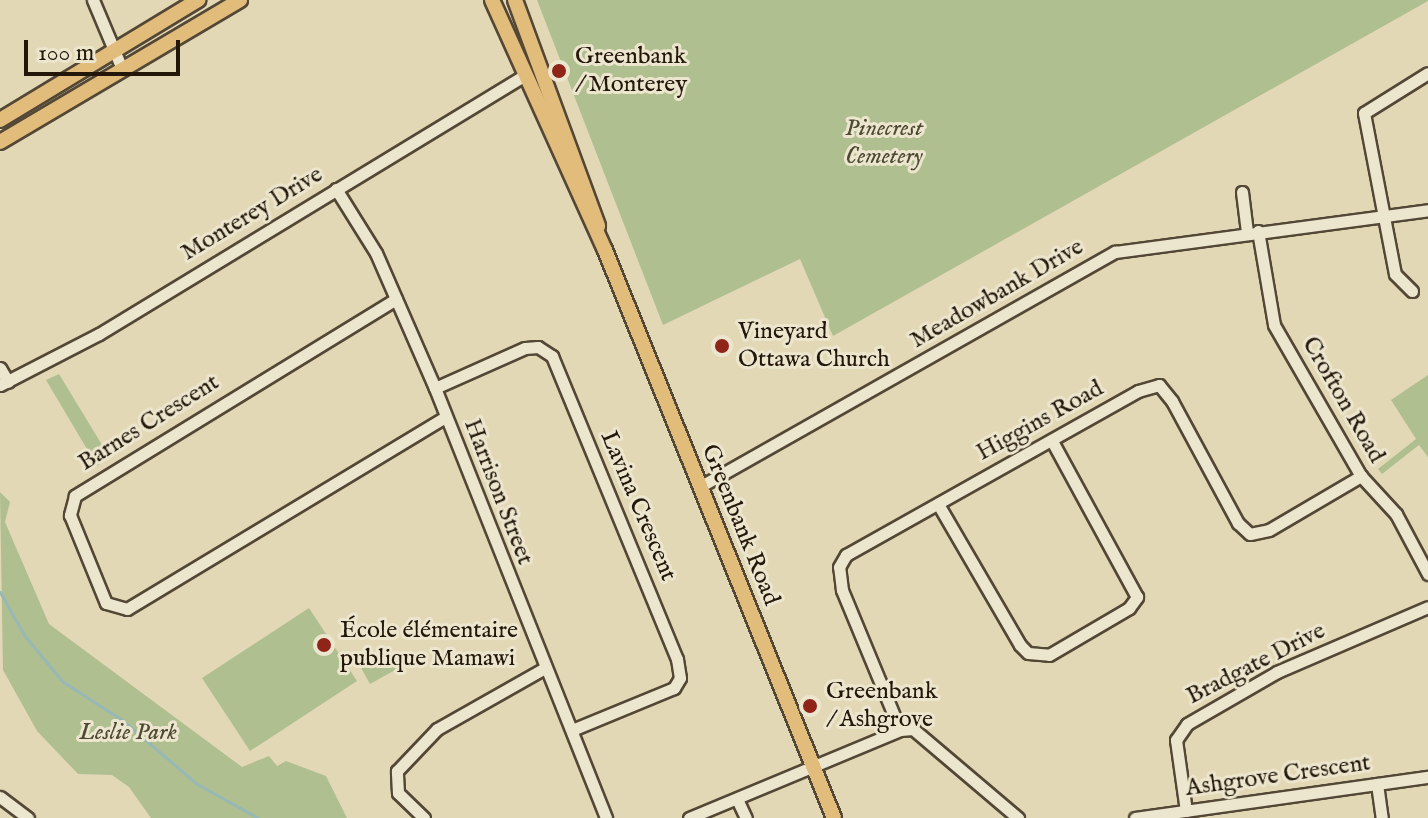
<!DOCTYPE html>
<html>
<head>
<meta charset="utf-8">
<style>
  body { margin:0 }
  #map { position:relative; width:1428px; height:818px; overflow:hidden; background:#e3d8b5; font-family:"IM FELL English",serif }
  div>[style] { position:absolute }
  .green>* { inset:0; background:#b0bf90 }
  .stream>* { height:3px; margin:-1.5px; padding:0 1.5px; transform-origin:1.5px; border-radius:1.5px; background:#97b8b5 }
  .roads { filter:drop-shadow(2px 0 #534735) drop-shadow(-2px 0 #534735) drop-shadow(0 2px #534735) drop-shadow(0 -2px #534735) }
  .minor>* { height:11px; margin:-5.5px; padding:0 5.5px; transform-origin:5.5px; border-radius:5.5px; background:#ede6cf }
  .major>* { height:14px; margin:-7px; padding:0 7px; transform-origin:7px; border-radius:7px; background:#e2bc7a }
  .dots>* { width:22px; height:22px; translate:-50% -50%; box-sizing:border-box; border:4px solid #ede6cf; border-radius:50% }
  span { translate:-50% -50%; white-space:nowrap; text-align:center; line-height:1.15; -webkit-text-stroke:6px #ede6cf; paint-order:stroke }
  .poi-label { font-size:24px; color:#23170a }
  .left { translate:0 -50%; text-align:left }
  .park-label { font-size:24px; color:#4d4932; font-style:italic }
  .street-label { font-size:24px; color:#23170a }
  .scale { position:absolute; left:24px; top:40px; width:156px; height:36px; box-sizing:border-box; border:4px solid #23170a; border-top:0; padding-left:10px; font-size:24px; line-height:28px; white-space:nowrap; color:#23170a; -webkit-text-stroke:6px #ede6cf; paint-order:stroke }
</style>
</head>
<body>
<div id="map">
  <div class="green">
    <i style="clip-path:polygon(537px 0,1428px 0,1428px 1px,833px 336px,800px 259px,663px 325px)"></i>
    <i style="clip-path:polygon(59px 374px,110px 458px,97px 466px,46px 380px)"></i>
    <i style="clip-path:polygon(1428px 375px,1428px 457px,1419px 445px,1382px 474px,1378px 469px,1416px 439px,1391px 400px)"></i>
    <i style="clip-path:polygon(0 492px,10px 502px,5px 522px,49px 624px,242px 767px,269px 756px,277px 766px,286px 761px,326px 776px,347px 818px,151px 818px,129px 787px,112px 775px,78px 774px,37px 731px,3px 670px)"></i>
    <i style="clip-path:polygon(309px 608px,357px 681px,250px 751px,202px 678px)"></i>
    <i style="clip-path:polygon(387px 652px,397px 669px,370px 684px,360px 666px,374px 653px,377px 658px)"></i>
  </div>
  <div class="stream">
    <i style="left:0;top:592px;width:49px;rotate:60.8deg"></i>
    <i style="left:24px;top:635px;width:60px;rotate:50.4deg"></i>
    <i style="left:62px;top:681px;width:72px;rotate:33deg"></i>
    <i style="left:122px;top:720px;width:99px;rotate:40.5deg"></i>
    <i style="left:197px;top:784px;width:70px;rotate:29.1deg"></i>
  </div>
  <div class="roads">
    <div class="minor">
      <i style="left:93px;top:0;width:75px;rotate:67.2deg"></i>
      <i style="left:336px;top:189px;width:75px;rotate:58deg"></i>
      <i style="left:376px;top:253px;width:147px;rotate:66.4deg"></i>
      <i style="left:435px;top:388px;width:463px;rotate:68.3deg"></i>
      <i style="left:1242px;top:192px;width:40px;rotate:82.9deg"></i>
      <i style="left:1258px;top:231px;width:95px;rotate:80.3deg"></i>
      <i style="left:1274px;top:325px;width:174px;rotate:60.1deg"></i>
      <i style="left:1361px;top:476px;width:52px;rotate:47.4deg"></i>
      <i style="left:1396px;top:514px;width:68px;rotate:61.9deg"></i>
      <i style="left:1412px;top:291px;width:24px;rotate:-135deg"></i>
      <i style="left:1395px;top:274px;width:164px;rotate:-100.9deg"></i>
      <i style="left:1364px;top:113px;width:75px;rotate:-32deg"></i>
      <i style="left:396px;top:299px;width:377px;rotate:148.5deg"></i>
      <i style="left:75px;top:496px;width:20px;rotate:105deg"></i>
      <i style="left:70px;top:515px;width:95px;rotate:67.8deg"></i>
      <i style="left:106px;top:603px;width:22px;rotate:16deg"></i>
      <i style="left:127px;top:609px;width:371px;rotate:-31.1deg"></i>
      <i style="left:0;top:368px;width:16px;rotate:60deg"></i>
      <i style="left:0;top:385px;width:111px;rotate:-27.3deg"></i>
      <i style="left:99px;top:334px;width:497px;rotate:-31.3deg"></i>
      <i style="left:435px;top:388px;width:98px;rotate:-24deg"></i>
      <i style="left:525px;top:348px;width:13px;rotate:-4deg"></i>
      <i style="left:538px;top:347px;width:17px;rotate:33deg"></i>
      <i style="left:552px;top:356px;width:328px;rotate:67.6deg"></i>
      <i style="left:677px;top:659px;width:19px;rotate:81deg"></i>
      <i style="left:680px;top:678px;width:12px;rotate:121deg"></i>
      <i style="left:674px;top:688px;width:110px;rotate:157.6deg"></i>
      <i style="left:701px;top:486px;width:476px;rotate:-29.5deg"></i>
      <i style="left:1115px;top:252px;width:316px;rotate:-7.6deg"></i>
      <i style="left:938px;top:504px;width:163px;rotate:59.8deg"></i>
      <i style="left:1020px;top:645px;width:11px;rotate:45deg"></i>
      <i style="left:1028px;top:653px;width:21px;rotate:5deg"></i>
      <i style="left:1049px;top:655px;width:93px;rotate:-30.4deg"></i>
      <i style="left:1129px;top:608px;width:14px;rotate:-54deg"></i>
      <i style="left:1137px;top:597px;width:178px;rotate:-118.6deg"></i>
      <i style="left:900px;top:730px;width:152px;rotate:-112.5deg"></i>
      <i style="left:842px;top:590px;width:23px;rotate:-97deg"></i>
      <i style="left:839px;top:567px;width:14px;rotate:-60deg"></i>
      <i style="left:846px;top:555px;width:335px;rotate:-29.3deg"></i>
      <i style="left:1138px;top:391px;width:22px;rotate:-16deg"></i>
      <i style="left:1159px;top:385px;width:21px;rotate:51deg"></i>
      <i style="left:1172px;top:401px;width:139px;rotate:61.6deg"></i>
      <i style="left:1238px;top:523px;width:16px;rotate:43deg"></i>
      <i style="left:1250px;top:534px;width:19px;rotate:-12deg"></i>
      <i style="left:1269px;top:530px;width:107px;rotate:-30.4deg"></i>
      <i style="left:1377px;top:784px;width:34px;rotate:82deg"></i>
      <i style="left:0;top:797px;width:35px;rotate:37deg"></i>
      <i style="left:737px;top:799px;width:21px;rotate:65deg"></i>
      <i style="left:1186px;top:811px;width:72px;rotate:-98deg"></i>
      <i style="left:1176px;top:740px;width:19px;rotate:-55deg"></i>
      <i style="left:1187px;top:724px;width:104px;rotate:-30deg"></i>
      <i style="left:1277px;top:672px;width:164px;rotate:-23.3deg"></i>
      <i style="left:424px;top:818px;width:36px;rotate:-136deg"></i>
      <i style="left:398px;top:793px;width:22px;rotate:-93deg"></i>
      <i style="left:397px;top:771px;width:58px;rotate:-46.4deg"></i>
      <i style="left:437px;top:729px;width:124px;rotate:-29.5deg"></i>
      <i style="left:689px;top:818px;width:229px;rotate:-22.6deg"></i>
      <i style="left:900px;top:730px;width:13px;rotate:-4deg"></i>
      <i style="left:913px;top:729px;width:138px;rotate:40.3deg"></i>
      <i style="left:1135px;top:818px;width:296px;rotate:-8deg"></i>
    </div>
    <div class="major">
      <i style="left:492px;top:0;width:274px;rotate:65.7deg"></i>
      <i style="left:605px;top:250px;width:612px;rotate:68.04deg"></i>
      <i style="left:515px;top:0;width:241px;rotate:69.8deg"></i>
      <i style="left:0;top:120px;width:232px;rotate:-31.2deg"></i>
      <i style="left:0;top:142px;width:279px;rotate:-30.6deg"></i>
    </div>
  </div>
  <div class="dots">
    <i style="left:559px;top:71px;background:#8f2418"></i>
    <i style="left:722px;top:346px;background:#8f2418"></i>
    <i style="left:324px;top:645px;background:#8f2418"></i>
    <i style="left:810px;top:706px;background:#8f2418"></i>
  </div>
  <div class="poi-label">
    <span class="left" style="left:575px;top:71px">Greenbank<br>/ Monterey</span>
    <span class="left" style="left:738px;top:346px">Vineyard<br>Ottawa Church</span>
    <span class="left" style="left:340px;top:645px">École élémentaire<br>publique Mamawi</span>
    <span class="left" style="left:826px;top:706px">Greenbank<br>/ Ashgrove</span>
  </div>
  <div class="park-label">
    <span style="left:884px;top:143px">Pinecrest<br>Cemetery</span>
    <span style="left:128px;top:733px">Leslie Park</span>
  </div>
  <div class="street-label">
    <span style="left:252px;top:214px;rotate:-31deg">Monterey Drive</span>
    <span style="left:997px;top:294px;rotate:-30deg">Meadowbank Drive</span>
    <span style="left:1343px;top:400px;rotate:60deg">Crofton Road</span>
    <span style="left:1040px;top:421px;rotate:-29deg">Higgins Road</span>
    <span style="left:149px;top:423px;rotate:-32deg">Barnes Crescent</span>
    <span style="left:498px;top:492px;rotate:69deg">Harrison Street</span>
    <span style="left:638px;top:506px;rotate:67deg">Lavina Crescent</span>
    <span style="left:740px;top:525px;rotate:68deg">Greenbank Road</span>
    <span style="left:1256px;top:664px;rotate:-27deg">Bradgate Drive</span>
    <span style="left:1278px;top:776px;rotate:-8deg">Ashgrove Crescent</span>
  </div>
  <div class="scale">100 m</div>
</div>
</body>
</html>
